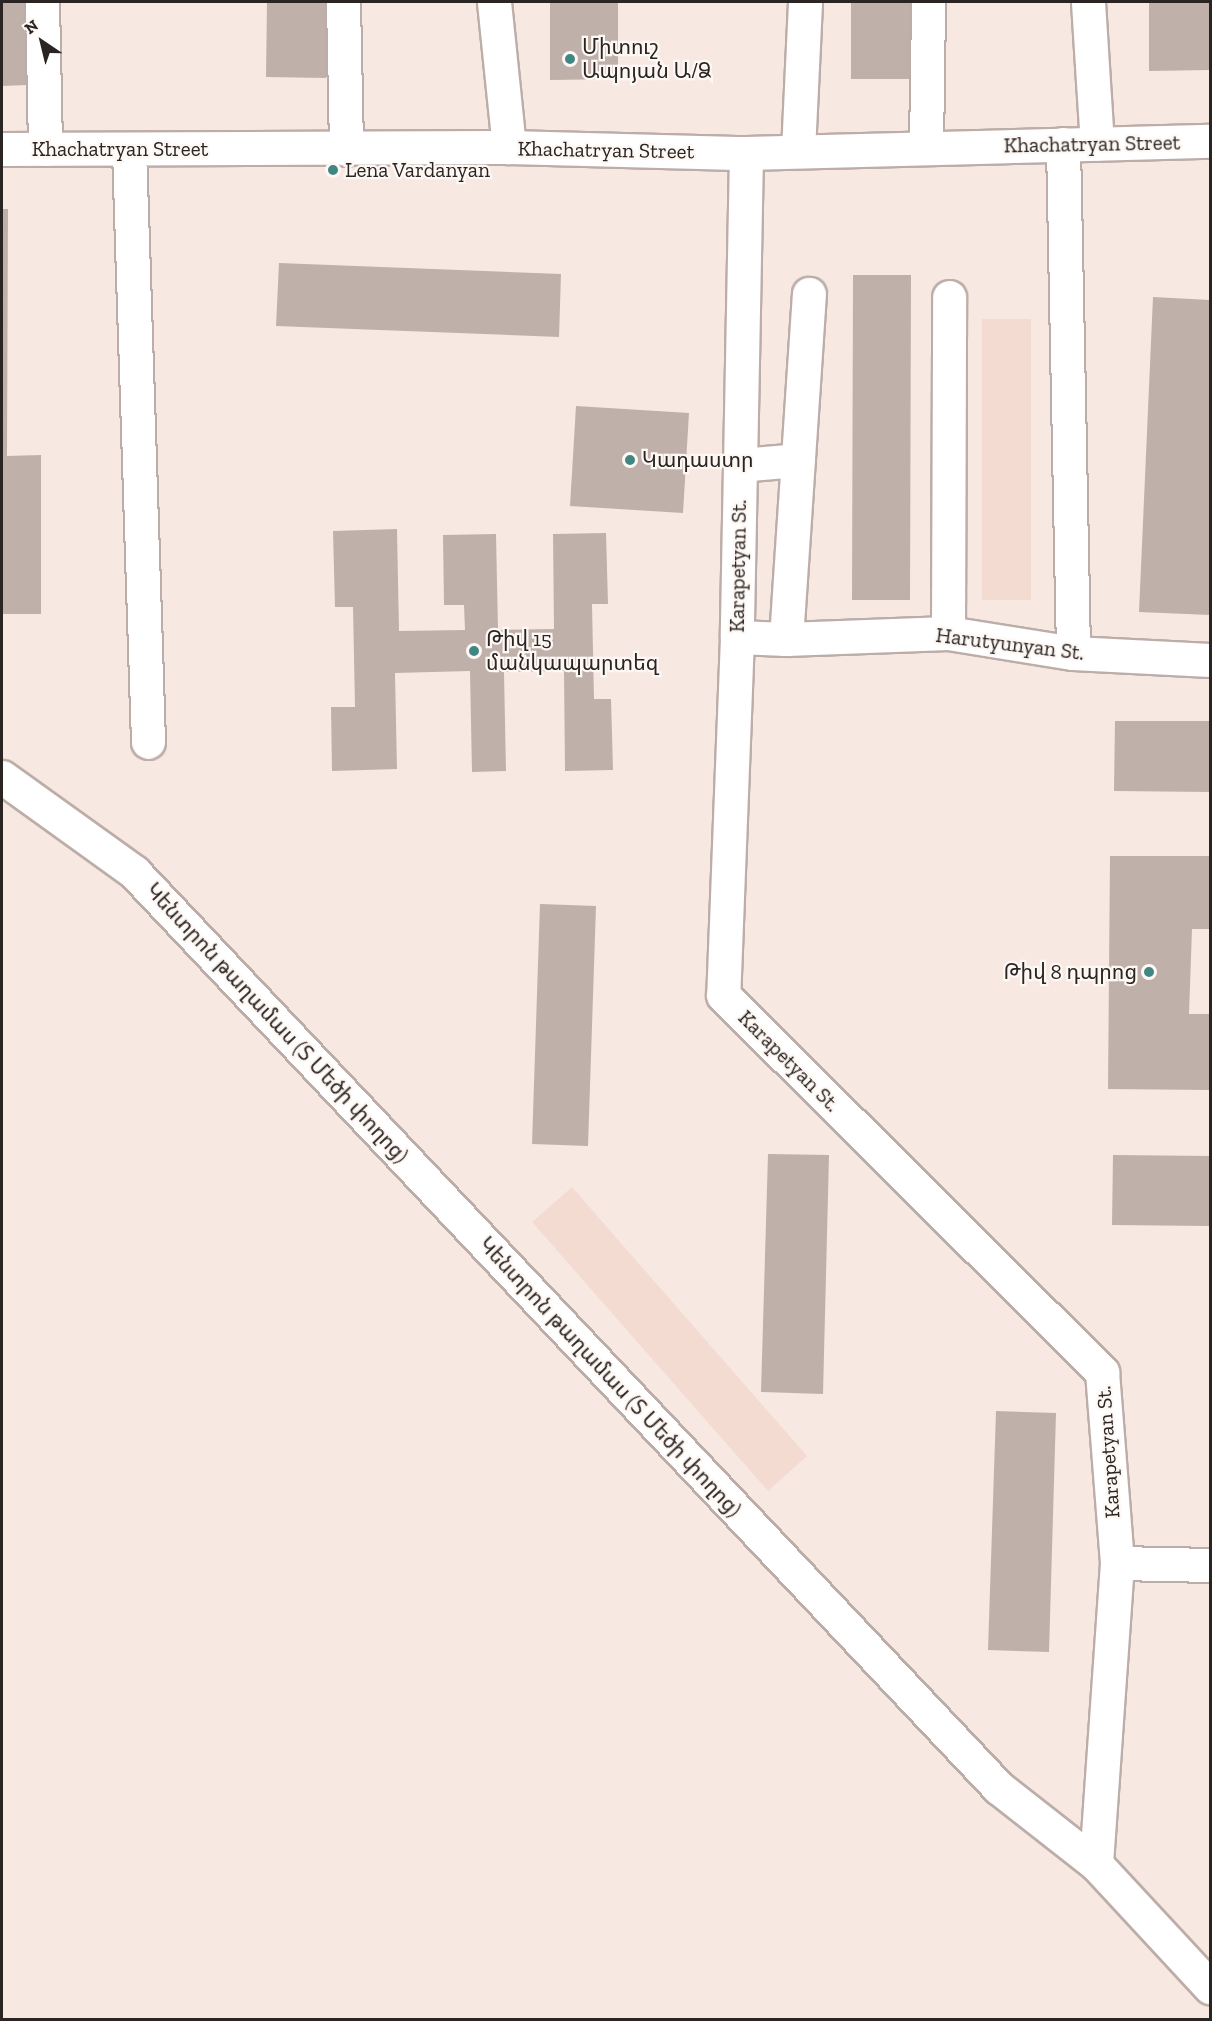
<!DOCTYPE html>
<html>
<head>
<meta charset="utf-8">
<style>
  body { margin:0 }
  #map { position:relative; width:1212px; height:2021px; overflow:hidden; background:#f8e8e2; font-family:"Zilla Slab","Noto Sans Armenian",serif }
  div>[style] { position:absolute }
  .built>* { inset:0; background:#f4dbd2 }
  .building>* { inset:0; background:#bfb0aa }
  .roads { filter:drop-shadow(2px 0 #bdada8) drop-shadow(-2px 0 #bdada8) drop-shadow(0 2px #bdada8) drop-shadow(0 -2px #bdada8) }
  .minor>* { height:33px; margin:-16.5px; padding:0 16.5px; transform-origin:16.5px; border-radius:16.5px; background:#fff }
  .dots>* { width:16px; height:16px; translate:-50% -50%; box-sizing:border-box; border:3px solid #fef8f5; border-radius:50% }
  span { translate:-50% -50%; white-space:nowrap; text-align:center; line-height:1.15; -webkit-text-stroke:4.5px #fef8f5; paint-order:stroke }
  .poi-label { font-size:21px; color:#2a2422 }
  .left { translate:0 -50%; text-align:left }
  .right { translate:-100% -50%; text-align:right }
  .street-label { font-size:21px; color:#2a2422 }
  .frame { position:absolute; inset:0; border:3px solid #2a2422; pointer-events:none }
  .north { position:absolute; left:12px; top:12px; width:60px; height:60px; -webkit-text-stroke:4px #fef8f5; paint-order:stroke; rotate:325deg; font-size:16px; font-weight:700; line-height:24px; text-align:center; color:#2a2422 }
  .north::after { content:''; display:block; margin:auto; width:21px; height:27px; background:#2a2422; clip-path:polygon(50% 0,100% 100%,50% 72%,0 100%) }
</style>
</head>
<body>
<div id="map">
  <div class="built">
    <i style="clip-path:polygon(982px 319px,1031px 319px,1031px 600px,982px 600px)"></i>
    <i style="clip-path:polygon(572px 1187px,807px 1456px,768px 1491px,532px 1222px)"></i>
  </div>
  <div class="building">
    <i style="clip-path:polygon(2px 2px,27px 2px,28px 85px,2px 86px)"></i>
    <i style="clip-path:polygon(267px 2px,327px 2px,326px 78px,266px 77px)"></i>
    <i style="clip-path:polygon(550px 2px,618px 2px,618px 79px,550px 80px)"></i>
    <i style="clip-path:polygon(851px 2px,911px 2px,911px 79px,851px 79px)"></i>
    <i style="clip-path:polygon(1149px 2px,1210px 2px,1210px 70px,1149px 71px)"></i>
    <i style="clip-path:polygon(2px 209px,8px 209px,7px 456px,41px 455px,41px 614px,2px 614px)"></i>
    <i style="clip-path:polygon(279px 263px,561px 274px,559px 337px,276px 326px)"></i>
    <i style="clip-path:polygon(853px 275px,911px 275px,910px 600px,852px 600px)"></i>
    <i style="clip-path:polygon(1153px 297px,1210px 300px,1210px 615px,1139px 612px)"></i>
    <i style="clip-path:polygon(576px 406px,689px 413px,683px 513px,570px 506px)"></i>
    <i style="clip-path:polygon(397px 529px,399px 631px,465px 630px,464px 605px,444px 605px,443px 535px,496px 534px,498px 630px,554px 629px,553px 534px,606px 533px,608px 604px,592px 604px,594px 699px,611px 699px,613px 770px,565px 771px,564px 671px,504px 672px,506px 771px,472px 772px,470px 671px,395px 673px,397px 769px,332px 771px,331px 707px,355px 707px,353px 607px,335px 607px,333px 531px)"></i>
    <i style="clip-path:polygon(1115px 721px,1210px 721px,1210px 792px,1114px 791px)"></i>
    <i style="clip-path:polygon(1110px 856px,1210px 856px,1210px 929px,1192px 929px,1189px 1014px,1210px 1014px,1210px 1090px,1108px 1089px)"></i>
    <i style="clip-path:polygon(540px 904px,596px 906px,588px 1146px,532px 1144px)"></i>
    <i style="clip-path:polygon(768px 1154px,829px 1155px,823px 1394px,761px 1392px)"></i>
    <i style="clip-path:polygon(1113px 1155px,1210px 1156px,1210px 1226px,1112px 1225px)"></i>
    <i style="clip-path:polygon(996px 1411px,1056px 1413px,1049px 1652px,988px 1650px)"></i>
  </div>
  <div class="roads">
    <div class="minor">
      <i style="left:42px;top:2px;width:147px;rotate:88.8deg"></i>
      <i style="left:343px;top:2px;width:147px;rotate:88.8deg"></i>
      <i style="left:494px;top:2px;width:146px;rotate:84.1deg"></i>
      <i style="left:1088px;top:2px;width:142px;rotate:86.4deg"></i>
      <i style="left:1063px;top:144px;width:509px;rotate:88.87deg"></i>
      <i style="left:926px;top:148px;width:146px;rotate:-89.2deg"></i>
      <i style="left:2px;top:149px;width:507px;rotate:-0.23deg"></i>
      <i style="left:509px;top:147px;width:237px;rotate:1.5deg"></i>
      <i style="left:746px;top:153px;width:464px;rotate:-1.5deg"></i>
      <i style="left:129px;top:150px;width:592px;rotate:88.16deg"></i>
      <i style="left:798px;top:151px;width:149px;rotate:-87.3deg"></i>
      <i style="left:746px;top:153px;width:484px;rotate:91.1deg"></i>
      <i style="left:737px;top:637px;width:358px;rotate:92.2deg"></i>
      <i style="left:723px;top:995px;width:535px;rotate:44.85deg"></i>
      <i style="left:1102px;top:1372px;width:192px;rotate:85.5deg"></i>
      <i style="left:1117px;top:1563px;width:302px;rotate:94deg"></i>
      <i style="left:740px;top:465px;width:58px;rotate:-4.9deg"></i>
      <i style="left:948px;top:633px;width:336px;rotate:-89.8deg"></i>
      <i style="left:737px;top:637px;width:49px;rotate:2.3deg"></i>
      <i style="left:786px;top:639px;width:162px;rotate:-2.1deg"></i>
      <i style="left:948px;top:633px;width:127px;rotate:9.1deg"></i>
      <i style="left:1073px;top:653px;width:137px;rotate:2.9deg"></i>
      <i style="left:786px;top:639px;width:346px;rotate:-86.2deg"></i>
      <i style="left:2px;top:777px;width:163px;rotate:35.7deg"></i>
      <i style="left:134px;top:872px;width:1260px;rotate:46.64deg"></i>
      <i style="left:999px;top:1788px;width:123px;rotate:38.1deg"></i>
      <i style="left:1096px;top:1864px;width:168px;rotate:47.2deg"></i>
      <i style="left:1117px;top:1563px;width:93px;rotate:1.2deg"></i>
    </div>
  </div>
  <div class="dots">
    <i style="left:570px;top:59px;background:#408784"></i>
    <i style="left:333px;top:170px;background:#408784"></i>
    <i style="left:630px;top:460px;background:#408784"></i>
    <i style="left:474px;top:651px;background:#408784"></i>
    <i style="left:1149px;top:972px;background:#408784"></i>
  </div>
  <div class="poi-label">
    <span class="left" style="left:582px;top:59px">Միտուշ<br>Ապոյան Ա/Ձ</span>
    <span class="left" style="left:345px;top:170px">Lena Vardanyan</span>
    <span class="left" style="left:642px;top:460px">Կադաստր</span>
    <span class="left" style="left:486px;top:651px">Թիվ 15<br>մանկապարտեզ</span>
    <span class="right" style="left:1137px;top:972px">Թիվ 8 դպրոց</span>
  </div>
  <div class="street-label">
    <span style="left:1092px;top:144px;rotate:-1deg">Khachatryan Street</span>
    <span style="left:120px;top:149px">Khachatryan Street</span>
    <span style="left:606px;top:150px;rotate:1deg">Khachatryan Street</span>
    <span style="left:738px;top:566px;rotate:-89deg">Karapetyan St.</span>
    <span style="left:1010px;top:644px;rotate:7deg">Harutyunyan St.</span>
    <span style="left:277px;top:1023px;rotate:47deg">Կենտրոն թաղամաս (Տ Մեծի փողոց)</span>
    <span style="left:789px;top:1061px;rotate:45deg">Karapetyan St.</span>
    <span style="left:610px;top:1377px;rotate:47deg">Կենտրոն թաղամաս (Տ Մեծի փողոց)</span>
    <span style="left:1108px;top:1452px;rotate:-94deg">Karapetyan St.</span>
  </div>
  <div class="frame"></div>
  <div class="north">N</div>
</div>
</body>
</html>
